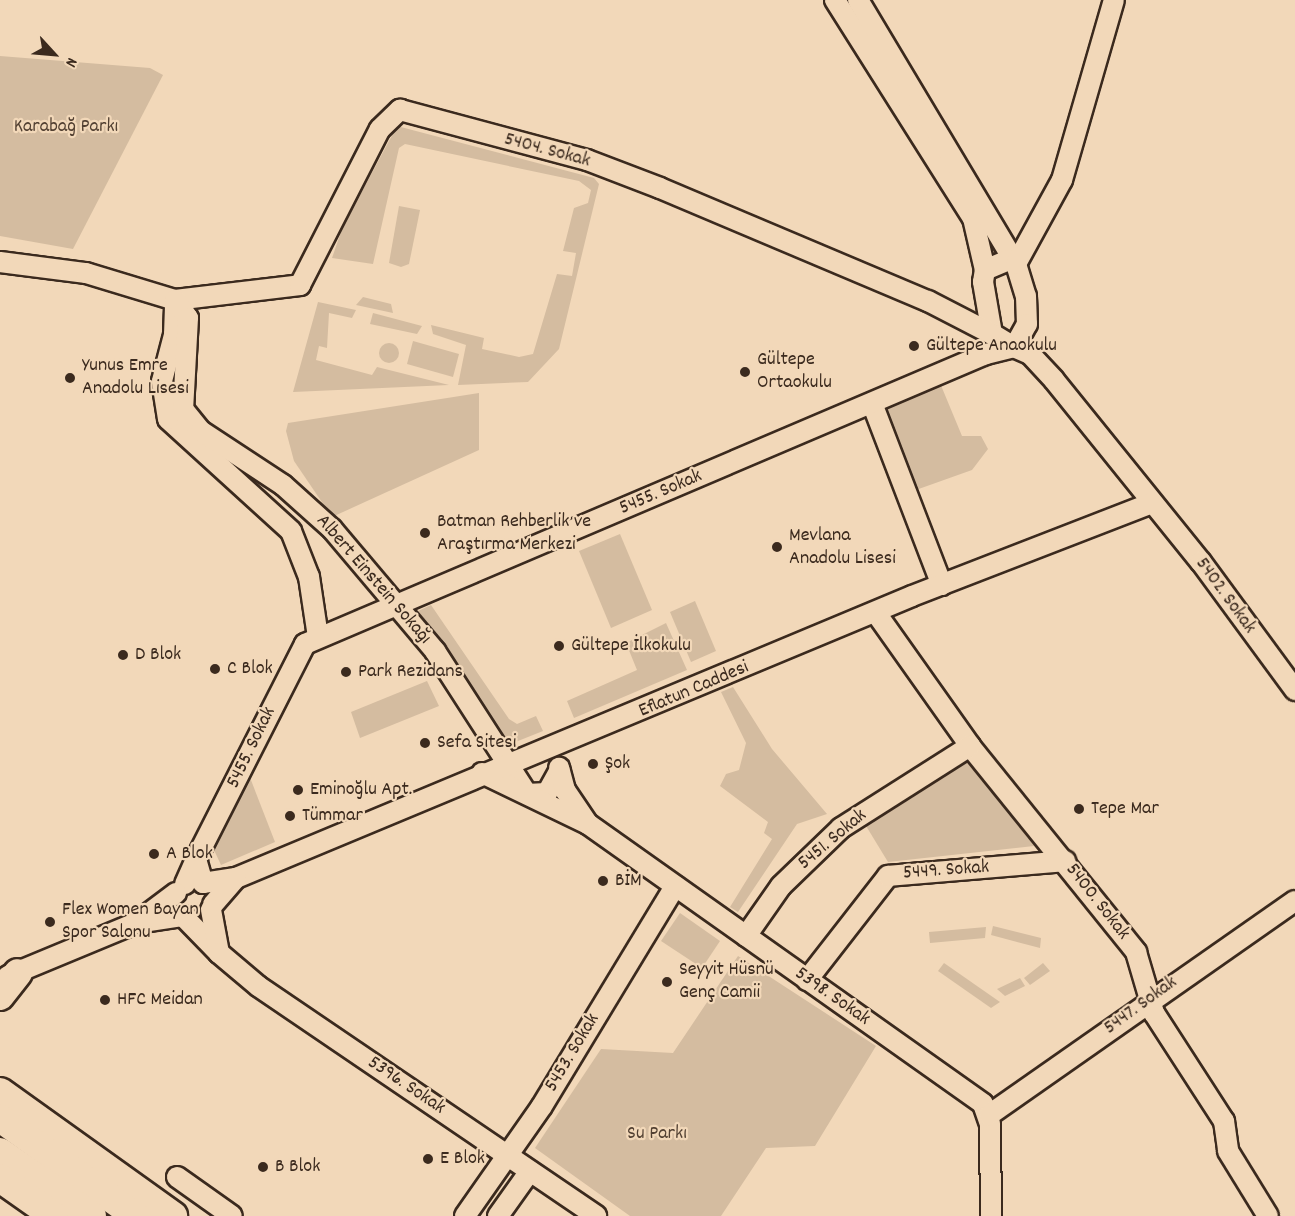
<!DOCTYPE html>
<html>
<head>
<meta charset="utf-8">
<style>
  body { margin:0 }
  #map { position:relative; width:1295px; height:1216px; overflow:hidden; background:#f2d8b9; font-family:Dekko,sans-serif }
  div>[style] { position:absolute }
  .green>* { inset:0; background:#d4bca0 }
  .round { border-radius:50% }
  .roads { filter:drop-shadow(2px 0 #3b2a1e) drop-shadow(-2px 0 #3b2a1e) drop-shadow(0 2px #3b2a1e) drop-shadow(0 -2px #3b2a1e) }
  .minor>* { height:20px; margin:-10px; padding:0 10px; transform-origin:10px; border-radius:10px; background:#f2d8b9 }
  .highway>* { height:28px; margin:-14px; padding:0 14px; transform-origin:14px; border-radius:14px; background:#f2d8b9 }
  .dots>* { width:16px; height:16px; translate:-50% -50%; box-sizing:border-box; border:3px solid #f2d8b9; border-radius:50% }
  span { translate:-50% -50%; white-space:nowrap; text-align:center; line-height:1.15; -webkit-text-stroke:4.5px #f2d8b9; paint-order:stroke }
  .park-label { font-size:20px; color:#524032 }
  .street-label { font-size:20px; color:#3b2a1e }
  .poi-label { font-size:20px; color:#3b2a1e }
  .left { translate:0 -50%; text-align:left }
  .north { position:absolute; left:24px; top:24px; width:60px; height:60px; -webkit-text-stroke:4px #f2d8b9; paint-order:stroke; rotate:116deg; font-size:16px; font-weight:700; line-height:24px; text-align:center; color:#3b2a1e }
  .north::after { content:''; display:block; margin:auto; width:21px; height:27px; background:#3b2a1e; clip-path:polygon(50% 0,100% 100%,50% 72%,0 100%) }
</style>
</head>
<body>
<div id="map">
  <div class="green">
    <i style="clip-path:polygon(0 56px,150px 68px,163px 75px,73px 249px,0 236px)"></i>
    <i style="clip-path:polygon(397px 126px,594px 178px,599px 184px,559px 349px,528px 382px,458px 385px,466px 345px,433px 334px,431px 325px,484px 338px,482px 349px,519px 357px,533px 354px,557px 274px,572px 276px,576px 253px,563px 251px,574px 208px,588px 203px,591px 190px,579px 181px,405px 144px,399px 148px,373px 264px,332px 258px,342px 229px)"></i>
    <i style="clip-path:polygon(399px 206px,420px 210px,409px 264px,401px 267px,389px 263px)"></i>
    <i style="clip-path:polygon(363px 297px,391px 304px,393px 313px,356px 305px)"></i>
    <i style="clip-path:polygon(318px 302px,356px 310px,352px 318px,329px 313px,327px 348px,319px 346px,316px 360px,372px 375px,377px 367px,449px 385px,293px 392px)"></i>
    <i style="clip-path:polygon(373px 313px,422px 326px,417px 334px,370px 324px)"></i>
    <i style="clip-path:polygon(413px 341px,459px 354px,453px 377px,407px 364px)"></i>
    <i class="round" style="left:379px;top:343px;width:20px;height:20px"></i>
    <i style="clip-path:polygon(940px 383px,962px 436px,981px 436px,988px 449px,972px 470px,913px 491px,880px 408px)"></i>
    <i style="clip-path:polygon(479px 393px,479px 450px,332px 517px,294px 461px,286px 431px,288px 423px)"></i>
    <i style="clip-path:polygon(620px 534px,652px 610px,611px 628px,579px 551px)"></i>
    <i style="clip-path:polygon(695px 601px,716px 651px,691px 662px,670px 612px)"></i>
    <i style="clip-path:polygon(431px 605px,509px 719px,517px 724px,536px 716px,543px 731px,513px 743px,504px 739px,418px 611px)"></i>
    <i style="clip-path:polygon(666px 623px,687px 670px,574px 718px,567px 701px,637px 670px,626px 643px)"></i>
    <i style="clip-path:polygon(427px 681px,439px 706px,360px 738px,351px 712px)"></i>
    <i style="clip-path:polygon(733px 687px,772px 749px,827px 814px,797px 824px,738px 912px,730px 907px,772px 839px,764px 833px,768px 822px,720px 786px,726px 774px,739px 770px,746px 743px,721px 692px)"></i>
    <i style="clip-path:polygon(968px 758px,1034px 846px,888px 862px,863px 821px)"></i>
    <i style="clip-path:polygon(249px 775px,275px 842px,221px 865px,214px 850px)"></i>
    <i style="clip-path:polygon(680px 913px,720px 941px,702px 968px,661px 941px)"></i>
    <i style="clip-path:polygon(993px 926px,1041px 938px,1040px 948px,991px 935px)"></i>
    <i style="clip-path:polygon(986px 927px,985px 938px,930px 943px,929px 932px)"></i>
    <i style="clip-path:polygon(738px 956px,876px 1046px,815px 1146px,766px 1148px,721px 1216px,630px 1216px,535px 1148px,601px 1049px,673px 1053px)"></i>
    <i style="clip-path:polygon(944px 963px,1000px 1002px,991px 1008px,938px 971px)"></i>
    <i style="clip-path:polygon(1043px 963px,1050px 971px,1030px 985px,1024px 978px)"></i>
    <i style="clip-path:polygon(1020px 978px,1025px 986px,1005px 996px,997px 989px)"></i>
  </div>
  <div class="roads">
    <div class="minor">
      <i style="left:835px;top:0;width:258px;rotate:57.7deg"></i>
      <i style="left:973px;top:218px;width:53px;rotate:77deg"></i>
      <i style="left:858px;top:0;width:308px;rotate:59.1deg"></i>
      <i style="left:1008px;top:260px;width:9px;rotate:27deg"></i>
      <i style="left:1016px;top:264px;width:34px;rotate:73deg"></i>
      <i style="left:1026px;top:296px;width:28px;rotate:88deg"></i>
      <i style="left:1027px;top:324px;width:26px;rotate:119deg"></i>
      <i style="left:1014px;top:347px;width:26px;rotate:-149deg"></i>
      <i style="left:992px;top:334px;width:53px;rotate:-99.8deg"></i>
      <i style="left:983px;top:282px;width:12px;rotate:-81deg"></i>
      <i style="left:985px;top:270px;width:25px;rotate:-23deg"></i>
      <i style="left:0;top:262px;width:87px;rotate:7.3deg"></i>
      <i style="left:86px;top:273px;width:93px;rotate:16.9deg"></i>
      <i style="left:175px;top:300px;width:126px;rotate:-6.8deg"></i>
      <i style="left:300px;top:285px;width:175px;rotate:-62.9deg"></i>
      <i style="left:380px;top:129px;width:28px;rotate:-44deg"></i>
      <i style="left:400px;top:110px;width:194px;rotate:15deg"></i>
      <i style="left:587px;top:160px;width:78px;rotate:21deg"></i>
      <i style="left:660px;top:188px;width:291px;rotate:22.9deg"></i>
      <i style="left:928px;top:301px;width:72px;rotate:27.3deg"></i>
      <i style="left:1016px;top:264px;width:96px;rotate:-61.3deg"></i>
      <i style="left:1062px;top:180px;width:187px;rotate:-73.9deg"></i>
      <i style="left:872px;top:403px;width:195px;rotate:69deg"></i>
      <i style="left:876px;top:613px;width:163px;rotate:54.7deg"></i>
      <i style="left:970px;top:746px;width:265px;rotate:51.1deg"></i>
      <i style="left:1136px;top:952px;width:64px;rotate:73.6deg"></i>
      <i style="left:1154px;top:1013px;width:129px;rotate:57.1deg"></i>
      <i style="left:1224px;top:1121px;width:30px;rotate:82deg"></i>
      <i style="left:1228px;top:1151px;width:76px;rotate:58.4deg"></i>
      <i style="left:318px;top:637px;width:61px;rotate:-98.5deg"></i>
      <i style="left:309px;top:577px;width:49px;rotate:-111.4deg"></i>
      <i style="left:291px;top:531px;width:166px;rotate:-137.7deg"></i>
      <i style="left:168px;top:419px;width:38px;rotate:-99deg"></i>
      <i style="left:162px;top:381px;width:48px;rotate:-75.4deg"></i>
      <i style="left:174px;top:335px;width:35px;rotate:-88deg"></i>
      <i style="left:175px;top:300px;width:22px;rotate:54deg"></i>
      <i style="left:188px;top:318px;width:91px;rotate:93.1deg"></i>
      <i style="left:183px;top:409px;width:28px;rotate:51deg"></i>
      <i style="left:201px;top:431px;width:98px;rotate:33.4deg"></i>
      <i style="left:283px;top:485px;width:66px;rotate:41.9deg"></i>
      <i style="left:332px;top:529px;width:160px;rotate:49.8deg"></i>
      <i style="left:435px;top:651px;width:170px;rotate:57.2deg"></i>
      <i style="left:527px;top:794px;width:20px;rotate:-3deg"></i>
      <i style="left:547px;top:793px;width:26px;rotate:-61deg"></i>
      <i style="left:482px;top:773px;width:118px;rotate:25.7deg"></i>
      <i style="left:588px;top:824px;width:41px;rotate:-124.1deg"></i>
      <i style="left:565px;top:790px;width:23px;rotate:-105deg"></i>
      <i style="left:588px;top:824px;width:484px;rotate:35.3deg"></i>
      <i style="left:983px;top:1104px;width:21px;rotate:71deg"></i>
      <i style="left:990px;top:1124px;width:92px;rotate:89.4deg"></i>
      <i style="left:196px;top:859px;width:241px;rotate:-63.1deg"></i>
      <i style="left:305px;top:644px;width:740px;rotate:-23.07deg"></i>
      <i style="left:986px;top:354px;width:29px;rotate:-14deg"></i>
      <i style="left:1014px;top:347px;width:17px;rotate:24deg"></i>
      <i style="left:1030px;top:354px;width:35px;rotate:47deg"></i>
      <i style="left:1054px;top:380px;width:234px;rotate:51.1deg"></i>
      <i style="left:1201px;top:562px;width:159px;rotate:53.7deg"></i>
      <i style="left:236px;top:878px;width:732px;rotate:-22.64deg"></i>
      <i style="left:912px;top:596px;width:257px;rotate:-21.2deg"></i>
      <i style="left:185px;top:884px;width:27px;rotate:-66deg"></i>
      <i style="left:196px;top:859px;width:25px;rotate:74deg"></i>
      <i style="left:203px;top:883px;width:33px;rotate:-9deg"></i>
      <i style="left:236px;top:878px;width:35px;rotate:131deg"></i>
      <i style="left:176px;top:893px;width:50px;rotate:143.1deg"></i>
      <i style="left:136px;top:923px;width:48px;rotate:-8.5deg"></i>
      <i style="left:183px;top:916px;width:52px;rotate:45.8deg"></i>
      <i style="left:219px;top:953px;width:44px;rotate:-100.5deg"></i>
      <i style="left:746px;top:936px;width:61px;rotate:-55deg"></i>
      <i style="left:781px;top:886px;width:83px;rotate:-44deg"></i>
      <i style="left:841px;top:828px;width:153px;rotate:-32.4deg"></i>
      <i style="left:219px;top:953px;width:51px;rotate:40.2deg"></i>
      <i style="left:258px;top:986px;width:409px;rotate:34.2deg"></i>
      <i style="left:8px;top:976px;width:139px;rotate:-22.5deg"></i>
      <i style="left:807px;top:980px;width:132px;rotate:-52.1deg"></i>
      <i style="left:888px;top:876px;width:178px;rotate:-4.8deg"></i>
      <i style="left:989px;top:1115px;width:373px;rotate:-35deg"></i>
      <i style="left:177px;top:1177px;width:67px;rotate:35.3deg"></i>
      <i style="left:465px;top:1216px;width:134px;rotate:-55deg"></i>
      <i style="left:542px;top:1106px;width:257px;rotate:-58.8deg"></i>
      <i style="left:498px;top:1216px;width:55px;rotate:-54.6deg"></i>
    </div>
    <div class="highway">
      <i style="left:0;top:996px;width:29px;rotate:-52deg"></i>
      <i style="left:0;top:1092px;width:213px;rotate:35.6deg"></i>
      <i style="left:0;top:1118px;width:168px;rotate:35.8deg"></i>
      <i style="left:0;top:1152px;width:112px;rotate:34.8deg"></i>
      <i style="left:0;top:1178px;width:66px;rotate:35.1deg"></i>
    </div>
  </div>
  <div class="dots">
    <i style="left:914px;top:346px;background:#3b2a1e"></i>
    <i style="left:745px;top:372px;background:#3b2a1e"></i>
    <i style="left:70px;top:378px;background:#3b2a1e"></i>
    <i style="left:425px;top:533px;background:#3b2a1e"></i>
    <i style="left:777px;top:547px;background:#3b2a1e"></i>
    <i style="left:559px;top:646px;background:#3b2a1e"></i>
    <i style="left:123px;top:655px;background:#3b2a1e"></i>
    <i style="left:215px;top:669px;background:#3b2a1e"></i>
    <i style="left:346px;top:672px;background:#3b2a1e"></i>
    <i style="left:425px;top:743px;background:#3b2a1e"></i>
    <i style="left:593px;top:764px;background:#3b2a1e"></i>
    <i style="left:298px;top:790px;background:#3b2a1e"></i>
    <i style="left:1079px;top:809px;background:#3b2a1e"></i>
    <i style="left:290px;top:816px;background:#3b2a1e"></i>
    <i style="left:154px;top:854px;background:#3b2a1e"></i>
    <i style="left:603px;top:881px;background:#3b2a1e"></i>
    <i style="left:50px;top:922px;background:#3b2a1e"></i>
    <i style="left:667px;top:982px;background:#3b2a1e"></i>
    <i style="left:105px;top:1000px;background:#3b2a1e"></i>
    <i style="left:428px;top:1159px;background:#3b2a1e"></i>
    <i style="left:263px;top:1167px;background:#3b2a1e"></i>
  </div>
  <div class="park-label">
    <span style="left:66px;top:127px">Karabağ Parkı</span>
    <span style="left:657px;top:1134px">Su Parkı</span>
  </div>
  <div class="street-label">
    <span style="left:547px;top:151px;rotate:15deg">5404. Sokak</span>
    <span style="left:661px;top:493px;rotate:-23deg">5455. Sokak</span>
    <span style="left:373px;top:580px;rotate:49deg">Albert Einstein Sokağı</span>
    <span style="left:1225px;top:596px;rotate:54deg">5402. Sokak</span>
    <span style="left:694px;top:690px;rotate:-23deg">Eflatun Caddesi</span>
    <span style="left:252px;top:748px;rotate:-64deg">5455. Sokak</span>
    <span style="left:833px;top:840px;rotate:-40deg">5451. Sokak</span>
    <span style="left:946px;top:871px;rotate:-4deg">5449. Sokak</span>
    <span style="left:1097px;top:902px;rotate:52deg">5400. Sokak</span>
    <span style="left:832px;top:997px;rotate:35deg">5398. Sokak</span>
    <span style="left:1141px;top:1006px;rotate:-36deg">5447. Sokak</span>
    <span style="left:573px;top:1053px;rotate:-59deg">5453. Sokak</span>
    <span style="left:406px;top:1086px;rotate:34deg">5396. Sokak</span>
  </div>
  <div class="poi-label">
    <span class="left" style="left:926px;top:346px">Gültepe Anaokulu</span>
    <span class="left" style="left:757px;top:372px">Gültepe<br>Ortaokulu</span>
    <span class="left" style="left:82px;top:378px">Yunus Emre<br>Anadolu Lisesi</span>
    <span class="left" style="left:437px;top:534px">Batman Rehberlik ve<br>Araştırma Merkezi</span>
    <span class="left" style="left:789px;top:548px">Mevlana<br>Anadolu Lisesi</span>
    <span class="left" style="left:571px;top:646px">Gültepe İlkokulu</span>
    <span class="left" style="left:135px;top:655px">D Blok</span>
    <span class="left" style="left:227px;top:669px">C Blok</span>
    <span class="left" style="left:358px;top:672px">Park Rezidans</span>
    <span class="left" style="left:437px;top:743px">Sefa Sitesi</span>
    <span class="left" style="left:605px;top:764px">Şok</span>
    <span class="left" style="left:310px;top:790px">Eminoğlu Apt.</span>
    <span class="left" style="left:1091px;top:809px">Tepe Mar</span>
    <span class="left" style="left:302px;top:816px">Tümmar</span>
    <span class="left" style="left:166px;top:854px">A Blok</span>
    <span class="left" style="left:615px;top:881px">BİM</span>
    <span class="left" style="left:62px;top:922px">Flex Women Bayan<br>Spor Salonu</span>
    <span class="left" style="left:679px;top:982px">Seyyit Hüsnü<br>Genç Camii</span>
    <span class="left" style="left:117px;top:1000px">HFC Meidan</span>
    <span class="left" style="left:440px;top:1159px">E Blok</span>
    <span class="left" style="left:275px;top:1167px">B Blok</span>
  </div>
  <div class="north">N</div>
</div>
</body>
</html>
